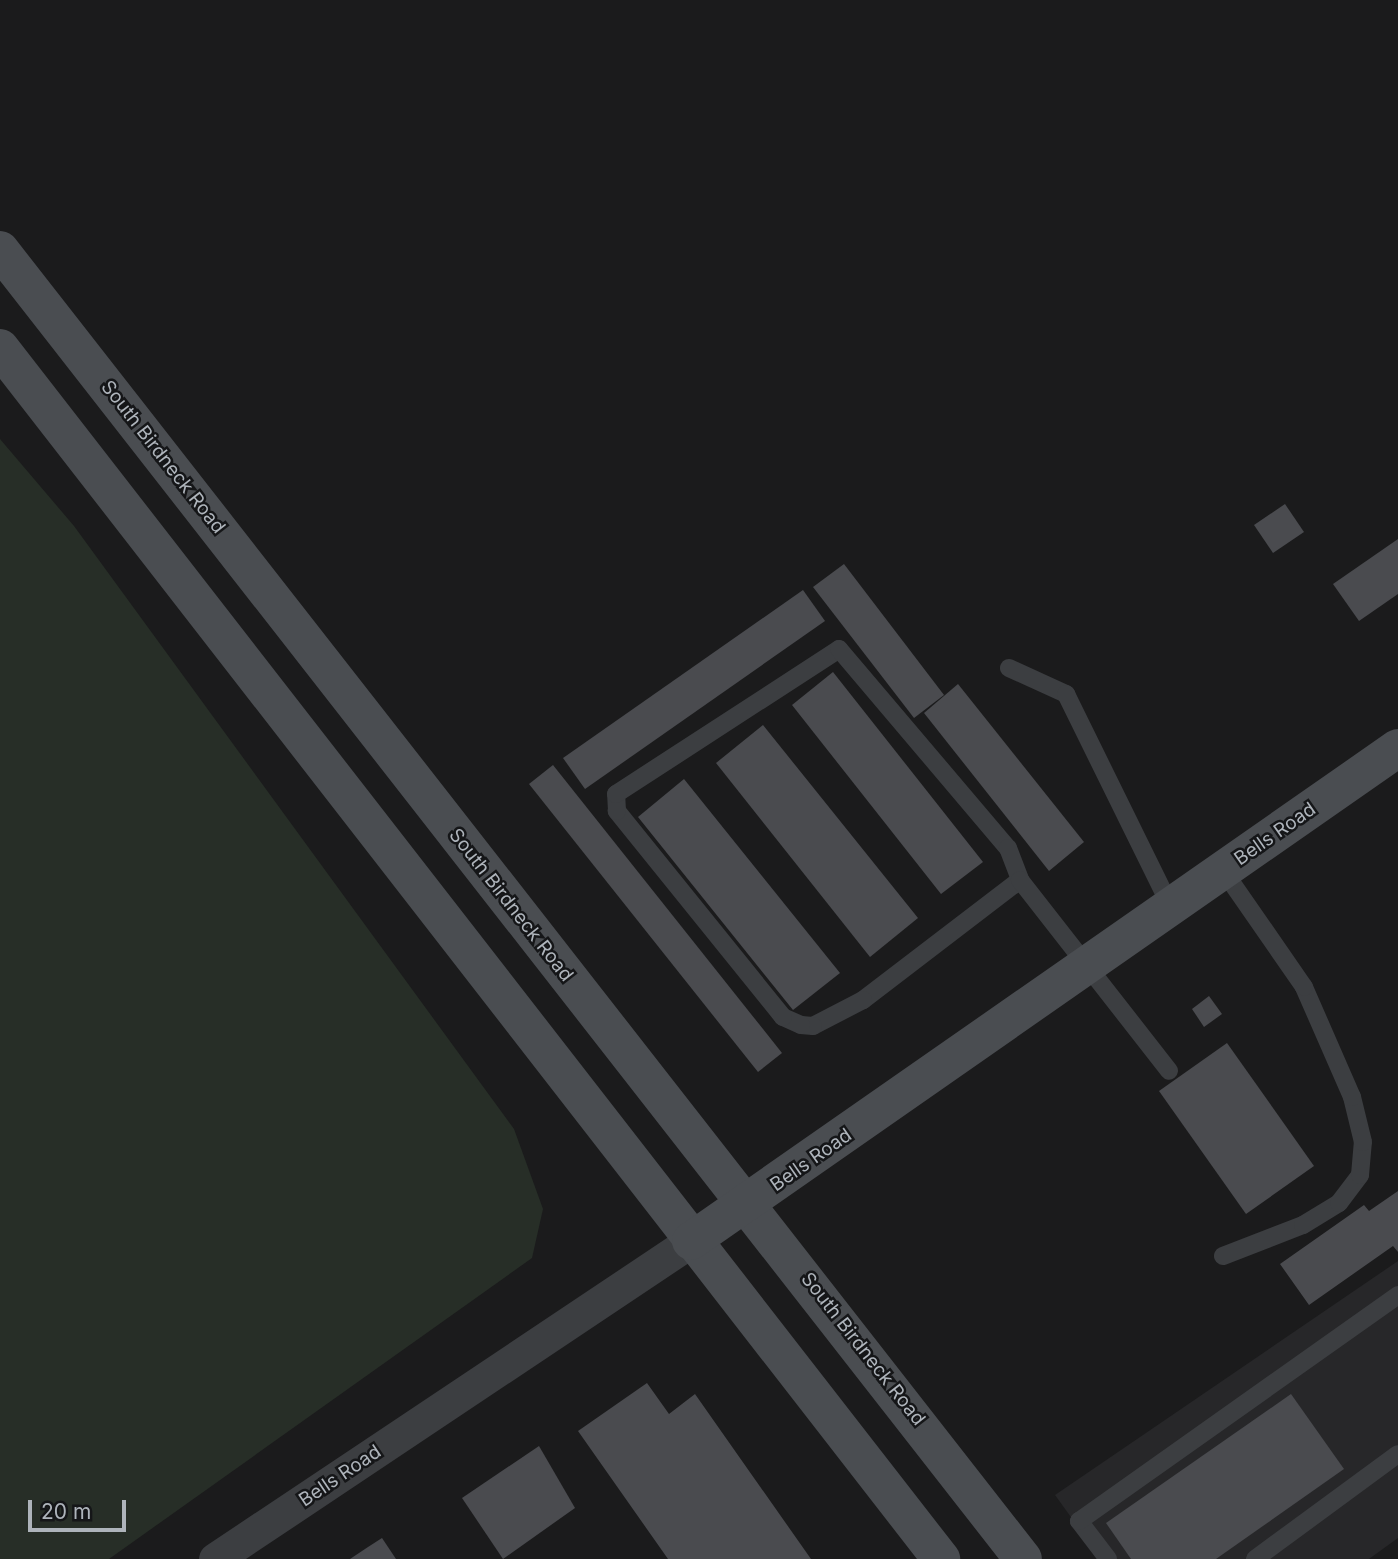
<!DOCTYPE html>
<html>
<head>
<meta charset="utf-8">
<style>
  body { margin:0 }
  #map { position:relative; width:1398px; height:1559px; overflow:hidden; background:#1b1b1c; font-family:Inter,sans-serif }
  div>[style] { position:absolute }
  .built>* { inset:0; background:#272729 }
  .green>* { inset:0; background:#272e27 }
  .building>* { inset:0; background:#4a4b4f }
  .lane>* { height:18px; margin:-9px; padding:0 9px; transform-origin:9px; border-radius:9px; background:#3c3e41 }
  .street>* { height:33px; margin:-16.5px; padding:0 16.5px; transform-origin:16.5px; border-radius:16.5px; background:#3c3e41 }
  .secondary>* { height:38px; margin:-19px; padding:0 19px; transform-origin:19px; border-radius:19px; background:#4a4d51 }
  span { translate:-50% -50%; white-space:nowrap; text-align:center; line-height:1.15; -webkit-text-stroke:5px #151618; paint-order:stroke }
  .street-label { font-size:19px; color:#aeb4bb }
  .scale { position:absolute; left:28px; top:1500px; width:98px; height:32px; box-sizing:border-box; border:4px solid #aeb4bb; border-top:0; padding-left:9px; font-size:21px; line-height:24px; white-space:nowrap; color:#aeb4bb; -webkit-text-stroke:5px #151618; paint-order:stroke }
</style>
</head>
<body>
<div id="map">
  <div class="built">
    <i style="clip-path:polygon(1398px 1261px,1398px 1538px,1369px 1559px,1101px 1559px,1055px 1495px)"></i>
  </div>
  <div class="green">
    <i style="clip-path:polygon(0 439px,74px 526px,514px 1129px,543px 1209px,532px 1258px,109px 1559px,0 1559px)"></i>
  </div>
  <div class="building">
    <i style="clip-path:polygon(1285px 504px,1304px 532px,1273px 553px,1254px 525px)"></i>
    <i style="clip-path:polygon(1398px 539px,1398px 594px,1359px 621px,1333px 584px)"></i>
    <i style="clip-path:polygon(844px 564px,944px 695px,914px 718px,813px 587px)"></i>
    <i style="clip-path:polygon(803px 590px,825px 621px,585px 789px,563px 758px)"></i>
    <i style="clip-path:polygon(833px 672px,983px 862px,941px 894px,792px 705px)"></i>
    <i style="clip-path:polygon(958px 684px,1084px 842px,1049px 871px,924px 713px)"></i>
    <i style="clip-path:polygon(763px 725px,918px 918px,870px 957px,716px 763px)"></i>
    <i style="clip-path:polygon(553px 765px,782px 1053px,758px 1072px,529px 784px)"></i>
    <i style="clip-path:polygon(684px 779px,840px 973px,793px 1010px,638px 817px)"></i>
    <i style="clip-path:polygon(1209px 996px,1222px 1014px,1204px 1027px,1192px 1009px)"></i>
    <i style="clip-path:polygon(1227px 1043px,1314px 1166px,1246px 1214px,1159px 1091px)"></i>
    <i style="clip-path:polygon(1398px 1191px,1398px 1252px,1393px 1246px,1309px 1305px,1280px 1264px,1364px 1205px,1369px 1211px)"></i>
    <i style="clip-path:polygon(647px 1383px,669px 1414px,695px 1394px,811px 1559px,668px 1559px,578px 1431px)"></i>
    <i style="clip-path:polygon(1291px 1394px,1344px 1469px,1216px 1559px,1131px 1559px,1106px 1523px)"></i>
    <i style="clip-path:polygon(539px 1446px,575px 1508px,503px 1559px,462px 1498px)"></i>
    <i style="clip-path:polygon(382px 1538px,396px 1559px,350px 1559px,368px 1547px)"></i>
  </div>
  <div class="lane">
    <i style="left:1009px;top:668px;width:63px;rotate:24.5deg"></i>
    <i style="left:1066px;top:694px;width:237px;rotate:63.8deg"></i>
    <i style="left:1020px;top:880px;width:198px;rotate:142.6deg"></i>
    <i style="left:863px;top:1000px;width:56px;rotate:152.5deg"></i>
    <i style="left:813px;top:1026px;width:12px;rotate:-175deg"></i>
    <i style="left:801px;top:1025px;width:20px;rotate:-156deg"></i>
    <i style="left:783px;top:1017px;width:265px;rotate:-128.9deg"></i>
    <i style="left:617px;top:811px;width:17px;rotate:-93deg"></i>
    <i style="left:616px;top:794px;width:266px;rotate:-33deg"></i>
    <i style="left:839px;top:649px;width:261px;rotate:49.7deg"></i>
    <i style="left:1008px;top:848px;width:34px;rotate:69deg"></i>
    <i style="left:1020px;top:880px;width:242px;rotate:52deg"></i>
    <i style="left:1223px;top:1256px;width:86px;rotate:-21.2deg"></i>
    <i style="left:1303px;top:1225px;width:42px;rotate:-31.4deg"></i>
    <i style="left:1339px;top:1203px;width:35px;rotate:-53deg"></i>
    <i style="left:1360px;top:1175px;width:33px;rotate:-85deg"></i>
    <i style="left:1363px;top:1142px;width:46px;rotate:-103.7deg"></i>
    <i style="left:1352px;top:1097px;width:120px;rotate:-113.6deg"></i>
    <i style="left:1304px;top:987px;width:142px;rotate:-124.7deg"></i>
    <i style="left:1108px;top:1559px;width:48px;rotate:-127.3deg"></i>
    <i style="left:1079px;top:1521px;width:391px;rotate:-35.3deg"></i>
    <i style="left:1255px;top:1559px;width:177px;rotate:-36.3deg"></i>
  </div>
  <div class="street">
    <i style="left:215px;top:1559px;width:572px;rotate:-33.75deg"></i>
  </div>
  <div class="secondary">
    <i style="left:0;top:250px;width:1661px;rotate:51.99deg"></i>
    <i style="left:0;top:348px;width:1534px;rotate:52.15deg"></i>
    <i style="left:691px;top:1241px;width:862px;rotate:-34.89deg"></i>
  </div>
  <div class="street-label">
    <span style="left:163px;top:457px;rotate:52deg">South Birdneck Road</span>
    <span style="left:1275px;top:834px;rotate:-35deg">Bells Road</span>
    <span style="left:511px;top:905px;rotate:52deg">South Birdneck Road</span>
    <span style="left:811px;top:1160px;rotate:-35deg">Bells Road</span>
    <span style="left:863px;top:1349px;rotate:52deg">South Birdneck Road</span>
    <span style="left:340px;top:1476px;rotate:-34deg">Bells Road</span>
  </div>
  <div class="scale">20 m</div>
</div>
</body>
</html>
